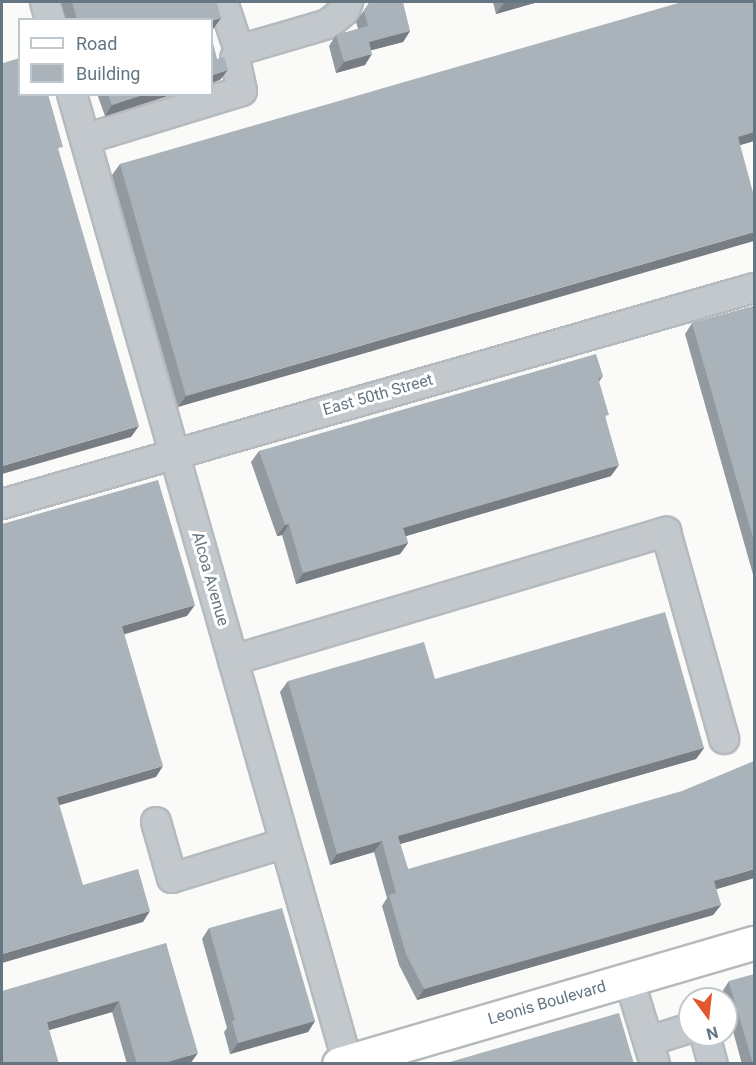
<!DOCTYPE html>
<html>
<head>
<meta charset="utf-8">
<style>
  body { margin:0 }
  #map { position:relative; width:756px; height:1065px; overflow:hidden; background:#fafaf8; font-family:Roboto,sans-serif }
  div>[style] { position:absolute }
  .roads { filter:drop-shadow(2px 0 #b5babe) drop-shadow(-2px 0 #b5babe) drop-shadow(0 2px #b5babe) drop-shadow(0 -2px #b5babe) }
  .minor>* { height:28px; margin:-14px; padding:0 14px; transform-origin:14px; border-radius:14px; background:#c3c8cc }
  .major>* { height:33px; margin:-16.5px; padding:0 16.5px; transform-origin:16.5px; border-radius:16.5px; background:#fff }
  .wall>* { inset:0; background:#929a9f }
  .shaded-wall>* { inset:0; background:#777d82 }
  .building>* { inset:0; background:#aab3b9 }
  span { translate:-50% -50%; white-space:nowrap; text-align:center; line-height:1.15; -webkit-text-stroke:6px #fff; paint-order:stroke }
  .street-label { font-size:16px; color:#657683 }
  .frame { position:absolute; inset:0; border:3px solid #657683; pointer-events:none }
  .legend { position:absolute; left:18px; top:18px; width:195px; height:78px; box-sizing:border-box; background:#fff; border:2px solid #c1c8cd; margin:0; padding:8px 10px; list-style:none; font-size:18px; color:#657683 }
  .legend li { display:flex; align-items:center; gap:12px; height:30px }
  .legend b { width:30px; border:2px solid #c1c8cd }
  .north { position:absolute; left:678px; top:987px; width:60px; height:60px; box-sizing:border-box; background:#fff; border:2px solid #c1c8cd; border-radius:50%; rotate:165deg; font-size:16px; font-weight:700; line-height:24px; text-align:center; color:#657683 }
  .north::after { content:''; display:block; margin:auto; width:21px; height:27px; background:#e4572e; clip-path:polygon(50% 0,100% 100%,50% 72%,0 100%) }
</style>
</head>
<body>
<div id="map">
  <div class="roads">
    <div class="minor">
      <i style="left:45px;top:2px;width:19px;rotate:74deg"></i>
      <i style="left:223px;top:2px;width:51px;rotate:71.6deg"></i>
      <i style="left:72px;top:94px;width:1009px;rotate:74.12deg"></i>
      <i style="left:85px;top:139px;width:164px;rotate:-17deg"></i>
      <i style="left:242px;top:91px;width:33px;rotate:-102deg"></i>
      <i style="left:235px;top:59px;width:10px;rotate:-66deg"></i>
      <i style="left:239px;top:50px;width:93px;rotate:-16.3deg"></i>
      <i style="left:328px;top:24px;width:22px;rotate:-39deg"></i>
      <i style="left:345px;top:10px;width:9px;rotate:-69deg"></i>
      <i style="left:2px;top:504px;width:782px;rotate:-16.03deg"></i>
      <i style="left:233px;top:660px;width:452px;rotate:-16.5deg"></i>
      <i style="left:666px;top:532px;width:215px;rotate:74.3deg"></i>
      <i style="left:156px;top:822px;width:58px;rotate:74.1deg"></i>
      <i style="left:172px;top:878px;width:118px;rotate:-17.2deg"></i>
      <i style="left:629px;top:979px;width:89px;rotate:73deg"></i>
      <i style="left:705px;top:1035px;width:30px;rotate:75deg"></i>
      <i style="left:649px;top:1041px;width:43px;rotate:-17.6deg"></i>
    </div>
    <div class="major">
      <i style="left:339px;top:1064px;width:432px;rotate:-16.3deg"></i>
    </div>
  </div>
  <div class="wall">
    <i style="clip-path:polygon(61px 2px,216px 2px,221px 18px,213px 29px,212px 20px,66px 20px)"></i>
    <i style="clip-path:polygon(493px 2px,538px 2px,496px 14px)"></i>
    <i style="clip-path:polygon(754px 2px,754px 141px,740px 145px,178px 407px,112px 175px,120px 164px)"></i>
    <i style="clip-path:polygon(369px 3px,410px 31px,403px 42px,371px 50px,365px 65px,336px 73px,329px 46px,336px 35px,358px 29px,356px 22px)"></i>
    <i style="clip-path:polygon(97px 94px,174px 94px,105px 116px)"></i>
    <i style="clip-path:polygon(754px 306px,754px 578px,685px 334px,692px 323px)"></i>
    <i style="clip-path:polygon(603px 376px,599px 382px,606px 420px,611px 476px,406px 536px,408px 543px,400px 554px,296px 584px,282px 535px,277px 536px,251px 462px,259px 451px)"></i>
    <i style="clip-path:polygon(435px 679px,704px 748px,696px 759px,400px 844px,408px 869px,754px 878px,716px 889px,721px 905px,713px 915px,417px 1000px,399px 965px,382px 906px,387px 898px,374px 852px,330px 865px,280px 692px,288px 681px)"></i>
    <i style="clip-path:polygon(209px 928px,315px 1021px,308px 1032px,230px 1054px,224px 1032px,227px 1028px,202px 939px)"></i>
    <i style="clip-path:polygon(166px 943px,190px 1064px,127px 1064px,112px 1012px,49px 1030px,2px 1064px)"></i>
    <i style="clip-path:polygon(729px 981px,754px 1064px,742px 1064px,726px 1006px,726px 999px,724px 999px,722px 992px)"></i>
  </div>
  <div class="shaded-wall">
    <i style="clip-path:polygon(508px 2px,538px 2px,496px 14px,504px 3px)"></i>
    <i style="clip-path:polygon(221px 18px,213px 29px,212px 29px,212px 21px)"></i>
    <i style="clip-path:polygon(410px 31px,403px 42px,361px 53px,369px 42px)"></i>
    <i style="clip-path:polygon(372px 54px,365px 65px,336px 73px,344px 62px)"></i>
    <i style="clip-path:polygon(228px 70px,220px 80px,212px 83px,212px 75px)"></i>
    <i style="clip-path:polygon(146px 94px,174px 94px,105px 116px,112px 105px)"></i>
    <i style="clip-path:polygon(754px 132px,754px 141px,730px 148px,738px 137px)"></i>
    <i style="clip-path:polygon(754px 232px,754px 241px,178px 407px,186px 396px)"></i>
    <i style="clip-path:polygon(139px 426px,131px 437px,2px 474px,2px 466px)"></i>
    <i style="clip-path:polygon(619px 465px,611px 476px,396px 539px,403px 528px)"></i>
    <i style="clip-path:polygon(289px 524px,282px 535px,277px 536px,285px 525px)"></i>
    <i style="clip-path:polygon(408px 543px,400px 554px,296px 584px,303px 573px)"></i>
    <i style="clip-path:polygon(195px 605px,187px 616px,115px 637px,122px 626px)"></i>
    <i style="clip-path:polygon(704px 748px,696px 759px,390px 847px,398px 836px)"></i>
    <i style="clip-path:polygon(163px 766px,156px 777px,50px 808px,57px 797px)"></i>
    <i style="clip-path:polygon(382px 841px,374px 852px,330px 865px,337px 854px)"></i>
    <i style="clip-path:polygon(754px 869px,754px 878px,707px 892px,714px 881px)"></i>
    <i style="clip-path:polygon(721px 905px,713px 915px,417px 1000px,424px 989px)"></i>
    <i style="clip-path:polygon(150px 911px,143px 922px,2px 963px,2px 954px)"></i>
    <i style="clip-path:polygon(119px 1001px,112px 1012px,39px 1033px,47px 1022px)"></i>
    <i style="clip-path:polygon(315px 1021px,308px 1032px,230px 1054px,238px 1043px)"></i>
    <i style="clip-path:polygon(198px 1053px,190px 1064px,161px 1064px)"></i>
  </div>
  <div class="building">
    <i style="clip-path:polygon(72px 2px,216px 2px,221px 18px,212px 21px,212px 20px,77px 20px)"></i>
    <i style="clip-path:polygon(373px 2px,403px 2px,410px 31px,369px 42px,372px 54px,344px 62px,336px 35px,368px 26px,364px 11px,369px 3px)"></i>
    <i style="clip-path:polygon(682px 2px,754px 2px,754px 132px,738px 137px,754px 196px,754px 232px,186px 396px,120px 164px)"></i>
    <i style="clip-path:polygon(212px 39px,217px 59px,224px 57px,228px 70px,212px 75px)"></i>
    <i style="clip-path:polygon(2px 58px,3px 63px,20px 58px,20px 94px,48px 94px,63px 147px,58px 148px,139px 426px,2px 466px)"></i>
    <i style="clip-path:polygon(108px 94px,146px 94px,112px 105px)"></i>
    <i style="clip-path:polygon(754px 306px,754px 541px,692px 323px)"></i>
    <i style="clip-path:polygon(596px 354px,603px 376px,598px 378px,609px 415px,605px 416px,619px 465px,403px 528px,408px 543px,303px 573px,289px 524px,285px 525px,259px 451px)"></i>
    <i style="clip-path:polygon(158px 480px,195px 605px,122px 626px,163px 766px,57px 797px,83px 885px,138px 869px,150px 911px,2px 954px,2px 524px)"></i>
    <i style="clip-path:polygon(665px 612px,704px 748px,398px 836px,408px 869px,682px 791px,754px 761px,754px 869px,714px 881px,721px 905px,424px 989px,406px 954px,389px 895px,396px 893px,382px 841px,337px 854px,288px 681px,424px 642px,435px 679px)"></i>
    <i style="clip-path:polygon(282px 908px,315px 1021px,238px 1043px,232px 1021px,235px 1020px,209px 928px)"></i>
    <i style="clip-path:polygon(166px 943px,198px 1053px,161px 1064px,137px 1064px,119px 1001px,47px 1022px,59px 1064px,2px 1064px,2px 991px)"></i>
    <i style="clip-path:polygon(754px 974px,754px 1064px,753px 1064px,729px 981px)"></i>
    <i style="clip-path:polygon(619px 1013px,634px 1064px,443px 1064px)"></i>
  </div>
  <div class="street-label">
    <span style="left:378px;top:395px;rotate:-16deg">East 50th Street</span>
    <span style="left:210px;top:579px;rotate:74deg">Alcoa Avenue</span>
    <span style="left:547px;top:1003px;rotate:-16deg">Leonis Boulevard</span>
  </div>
  <div class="frame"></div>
  <ul class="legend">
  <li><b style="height:8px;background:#fff"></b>Road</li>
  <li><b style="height:16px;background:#aab3b9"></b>Building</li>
  </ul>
  <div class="north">N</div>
</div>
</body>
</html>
